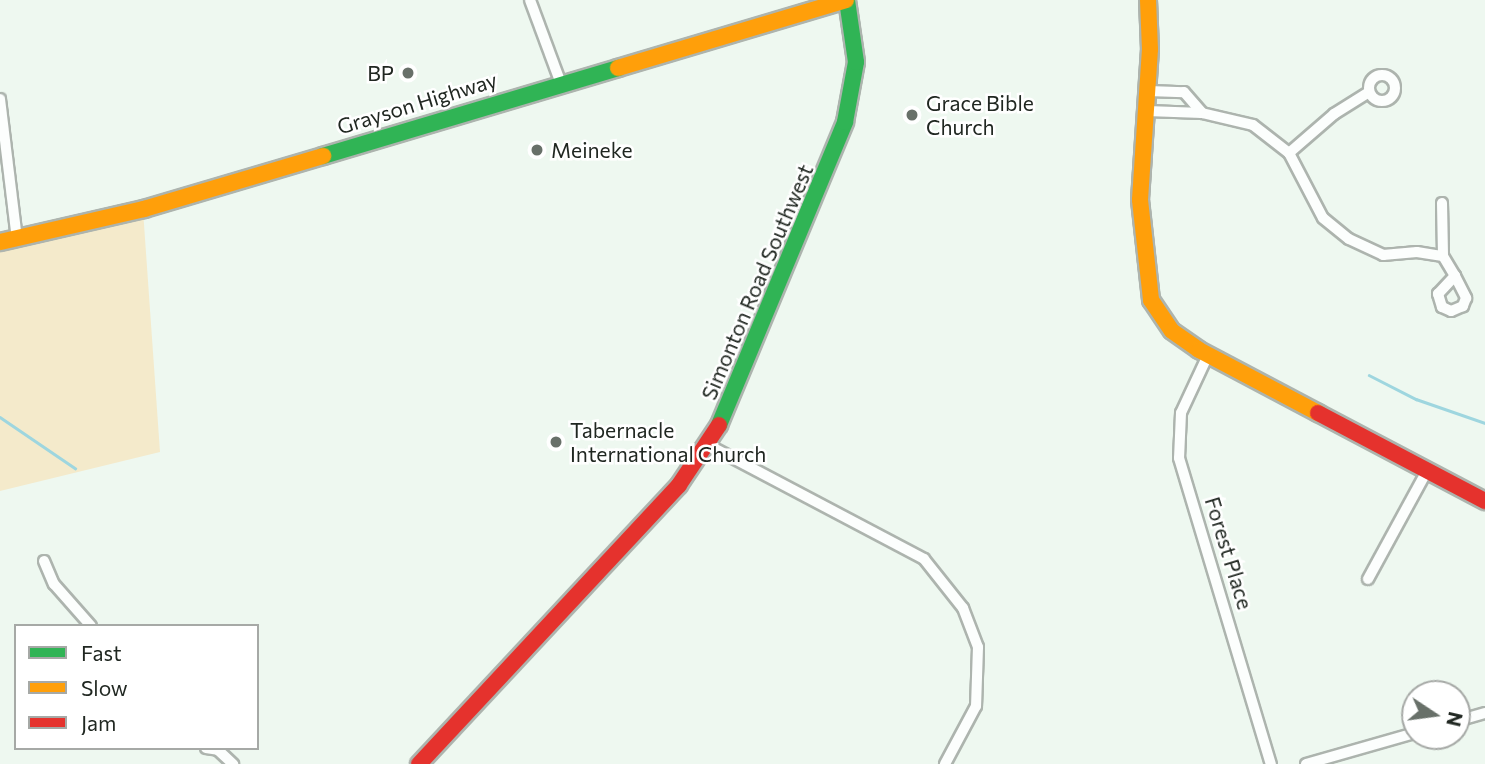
<!DOCTYPE html>
<html>
<head>
<meta charset="utf-8">
<style>
  body { margin:0 }
  #map { position:relative; width:1485px; height:764px; overflow:hidden; background:#eef8f0; font-family:Commissioner,sans-serif }
  div>[style] { position:absolute }
  .green>* { inset:0; background:#f4eacb }
  .stream>* { height:2.5px; margin:-1.25px; padding:0 1.25px; transform-origin:1.25px; border-radius:1.25px; background:#9ed6df }
  .roads { filter:drop-shadow(2px 0 #adb4ae) drop-shadow(-2px 0 #adb4ae) drop-shadow(0 2px #adb4ae) drop-shadow(0 -2px #adb4ae) }
  .street>* { height:10px; margin:-5px; padding:0 5px; transform-origin:5px; border-radius:5px; background:#fcfefd }
  .street>.ring { margin:-5px; padding:0; box-sizing:content-box; background:none; border:10px solid #fcfefd; border-radius:50% }
  .fast>* { height:16px; margin:-8px; padding:0 8px; transform-origin:8px; border-radius:8px; background:#30b455 }
  .slow>* { height:16px; margin:-8px; padding:0 8px; transform-origin:8px; border-radius:8px; background:#ff9f0a }
  .jam>* { height:16px; margin:-8px; padding:0 8px; transform-origin:8px; border-radius:8px; background:#e5322d }
  .dots>* { width:19px; height:19px; translate:-50% -50%; box-sizing:border-box; border:4px solid #fff; border-radius:50% }
  span { translate:-50% -50%; white-space:nowrap; text-align:center; line-height:1.15; -webkit-text-stroke:5px #fff; paint-order:stroke }
  .poi-label { font-size:21px; color:#202721 }
  .right { translate:-100% -50%; text-align:right }
  .left { translate:0 -50%; text-align:left }
  .street-label { font-size:21px; color:#202721 }
  .legend { position:absolute; left:14px; top:624px; width:245px; height:126px; box-sizing:border-box; background:#fff; border:2px solid #a6a9a6; margin:0; padding:9px 12px; list-style:none; font-size:21px; color:#202721 }
  .legend li { display:flex; align-items:center; gap:14px; height:35px }
  .legend b { width:35px; border:2px solid #a6a9a6 }
  .north { position:absolute; left:1401px; top:680px; width:70px; height:70px; box-sizing:border-box; background:#fff; border:2px solid #a6a9a6; border-radius:50%; rotate:103deg; font-size:19px; font-weight:700; line-height:28px; text-align:center; color:#202721 }
  .north::after { content:''; display:block; margin:auto; width:24px; height:32px; background:#687069; clip-path:polygon(50% 0,100% 100%,50% 72%,0 100%) }
</style>
</head>
<body>
<div id="map">
  <div class="green">
    <i style="clip-path:polygon(143px 210px,160px 452px,0 491px,0 245px)"></i>
  </div>
  <div class="stream">
    <i style="left:1369px;top:375px;width:53px;rotate:27.1deg"></i>
    <i style="left:1416px;top:399px;width:73px;rotate:19.2deg"></i>
    <i style="left:0;top:417px;width:91px;rotate:34.2deg"></i>
  </div>
  <div class="roads">
    <div class="street">
      <i style="left:530px;top:0;width:86px;rotate:69.7deg"></i>
      <i class="ring" style="left:1369px;top:75px;width:16px;height:16px"></i>
      <i style="left:1148px;top:91px;width:36px;rotate:2deg"></i>
      <i style="left:1184px;top:92px;width:28px;rotate:49deg"></i>
      <i style="left:0;top:99px;width:141px;rotate:83.1deg"></i>
      <i style="left:1147px;top:111px;width:55px;rotate:2.1deg"></i>
      <i style="left:1202px;top:113px;width:52px;rotate:13.2deg"></i>
      <i style="left:1253px;top:125px;width:46px;rotate:37.9deg"></i>
      <i style="left:1289px;top:153px;width:73px;rotate:62.4deg"></i>
      <i style="left:1323px;top:218px;width:33px;rotate:39deg"></i>
      <i style="left:1349px;top:239px;width:38px;rotate:25deg"></i>
      <i style="left:1383px;top:255px;width:34px;rotate:-5deg"></i>
      <i style="left:1417px;top:252px;width:26px;rotate:9deg"></i>
      <i style="left:1289px;top:153px;width:60px;rotate:-40.9deg"></i>
      <i style="left:1334px;top:114px;width:41px;rotate:-32.2deg"></i>
      <i style="left:1442px;top:203px;width:53px;rotate:88.9deg"></i>
      <i style="left:1443px;top:256px;width:23px;rotate:59deg"></i>
      <i style="left:1455px;top:276px;width:25px;rotate:63deg"></i>
      <i style="left:1466px;top:298px;width:9px;rotate:111deg"></i>
      <i style="left:1463px;top:306px;width:13px;rotate:157deg"></i>
      <i style="left:1451px;top:311px;width:10px;rotate:-156deg"></i>
      <i style="left:1442px;top:307px;width:14px;rotate:-107deg"></i>
      <i style="left:1438px;top:294px;width:25px;rotate:-47deg"></i>
      <i style="left:1208px;top:355px;width:64px;rotate:115deg"></i>
      <i style="left:1181px;top:413px;width:45px;rotate:92.5deg"></i>
      <i style="left:1179px;top:458px;width:320px;rotate:73.3deg"></i>
      <i style="left:708px;top:445px;width:244px;rotate:27.8deg"></i>
      <i style="left:924px;top:559px;width:63px;rotate:51.5deg"></i>
      <i style="left:963px;top:608px;width:42px;rotate:69deg"></i>
      <i style="left:978px;top:647px;width:59px;rotate:91.9deg"></i>
      <i style="left:976px;top:706px;width:66px;rotate:118.1deg"></i>
      <i style="left:44px;top:561px;width:25px;rotate:67deg"></i>
      <i style="left:54px;top:584px;width:56px;rotate:48.6deg"></i>
      <i style="left:1368px;top:579px;width:123px;rotate:-61.4deg"></i>
      <i style="left:1457px;top:721px;width:29px;rotate:-16deg"></i>
      <i style="left:206px;top:748px;width:12px;rotate:9deg"></i>
      <i style="left:218px;top:750px;width:21px;rotate:43deg"></i>
      <i style="left:1306px;top:764px;width:113px;rotate:-15.9deg"></i>
    </div>
    <div class="fast">
      <i style="left:323px;top:156px;width:308px;rotate:-16.6deg"></i>
      <i style="left:719px;top:425px;width:328px;rotate:-67.4deg"></i>
      <i style="left:845px;top:122px;width:61px;rotate:-79.6deg"></i>
      <i style="left:856px;top:62px;width:63px;rotate:-98.3deg"></i>
    </div>
    <div class="slow">
      <i style="left:1148px;top:0;width:49px;rotate:87.7deg"></i>
      <i style="left:1150px;top:49px;width:151px;rotate:93.8deg"></i>
      <i style="left:1140px;top:200px;width:101px;rotate:83.7deg"></i>
      <i style="left:1151px;top:300px;width:37px;rotate:56deg"></i>
      <i style="left:1172px;top:331px;width:33px;rotate:35deg"></i>
      <i style="left:1199px;top:350px;width:135px;rotate:27.9deg"></i>
      <i style="left:618px;top:68px;width:238px;rotate:-16.6deg"></i>
      <i style="left:0;top:242px;width:148px;rotate:-12.9deg"></i>
      <i style="left:144px;top:209px;width:187px;rotate:-16.5deg"></i>
    </div>
    <div class="jam">
      <i style="left:1318px;top:413px;width:189px;rotate:27.8deg"></i>
      <i style="left:419px;top:764px;width:381px;rotate:-47deg"></i>
      <i style="left:679px;top:485px;width:72px;rotate:-56.3deg"></i>
    </div>
  </div>
  <div class="dots">
    <i style="left:408px;top:73px;background:#687069"></i>
    <i style="left:912px;top:115px;background:#687069"></i>
    <i style="left:537px;top:150px;background:#687069"></i>
    <i style="left:556px;top:442px;background:#687069"></i>
  </div>
  <div class="poi-label">
    <span class="right" style="left:394px;top:73px">BP</span>
    <span class="left" style="left:926px;top:115px">Grace Bible<br>Church</span>
    <span class="left" style="left:551px;top:150px">Meineke</span>
    <span class="left" style="left:570px;top:442px">Tabernacle<br>International Church</span>
  </div>
  <div class="street-label">
    <span style="left:417px;top:103px;rotate:-17deg">Grayson Highway</span>
    <span style="left:757px;top:282px;rotate:-67deg">Simonton Road Southwest</span>
    <span style="left:1229px;top:553px;rotate:73deg">Forest Place</span>
  </div>
  <ul class="legend">
  <li><b style="height:9px;background:#30b455"></b>Fast</li>
  <li><b style="height:9px;background:#ff9f0a"></b>Slow</li>
  <li><b style="height:9px;background:#e5322d"></b>Jam</li>
  </ul>
  <div class="north">N</div>
</div>
</body>
</html>
